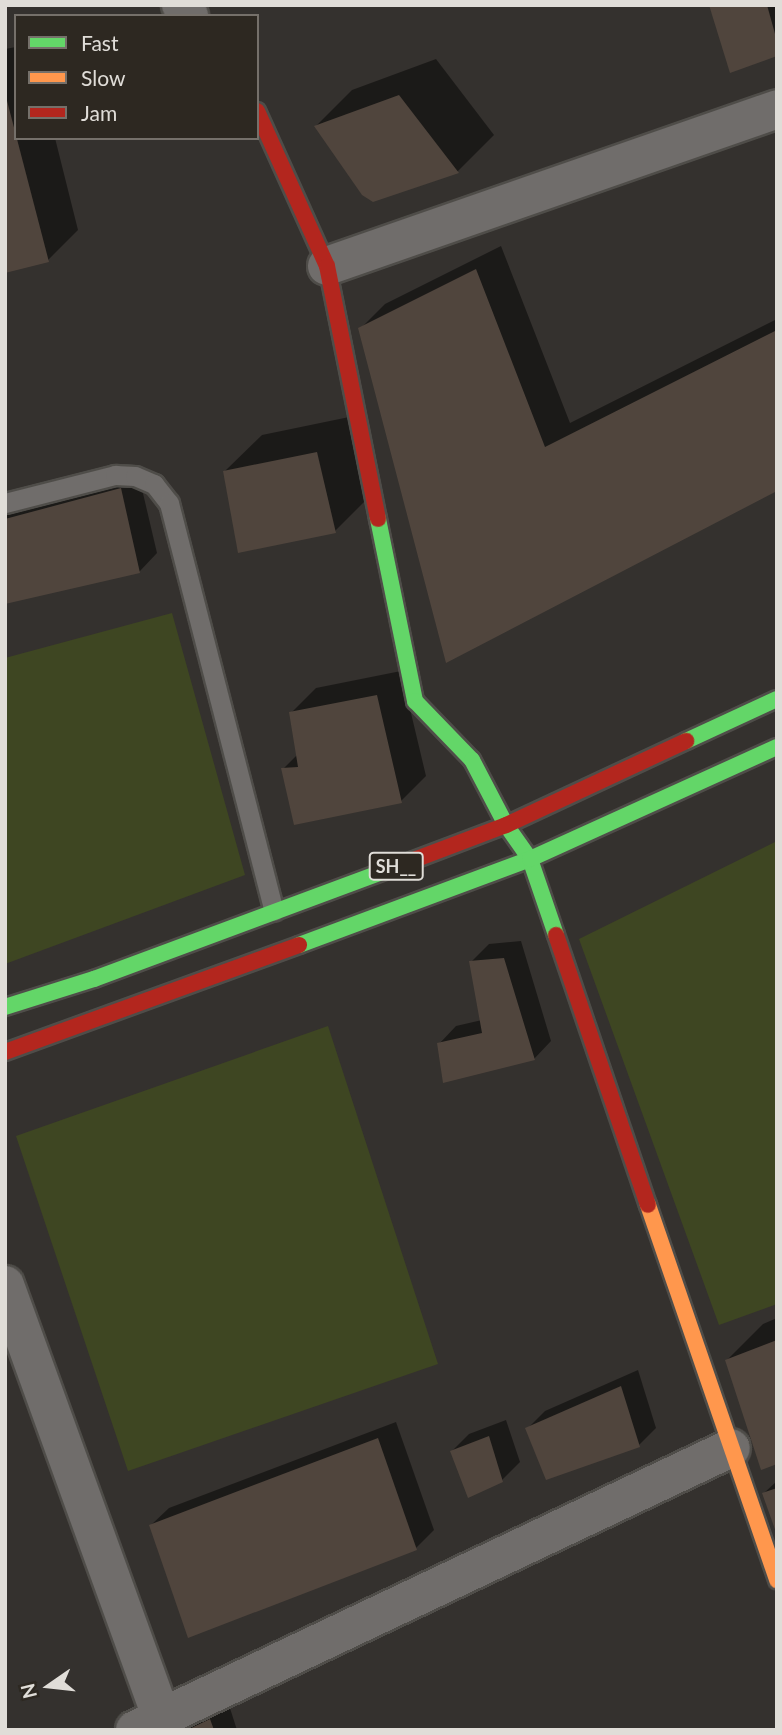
<!DOCTYPE html>
<html>
<head>
<meta charset="utf-8">
<style>
  body { margin:0 }
  #map { position:relative; width:782px; height:1735px; overflow:hidden; background:#34312e; font-family:Lato,sans-serif }
  div>[style] { position:absolute }
  .green>* { inset:0; background:#3e4622 }
  .shadow>* { inset:0; background:#0007 }
  .building>* { inset:0; background:#50453d }
  .roads { filter:drop-shadow(2px 0 #4f4d49) drop-shadow(-2px 0 #4f4d49) drop-shadow(0 2px #4f4d49) drop-shadow(0 -2px #4f4d49) }
  .lane>* { height:19px; margin:-9.5px; padding:0 9.5px; transform-origin:9.5px; border-radius:9.5px; background:#706d6b }
  .street>* { height:38px; margin:-19px; padding:0 19px; transform-origin:19px; border-radius:19px; background:#706d6b }
  .fast>* { height:16px; margin:-8px; padding:0 8px; transform-origin:8px; border-radius:8px; background:#63d668 }
  .slow>* { height:16px; margin:-8px; padding:0 8px; transform-origin:8px; border-radius:8px; background:#ff974d }
  .jam>* { height:16px; margin:-8px; padding:0 8px; transform-origin:8px; border-radius:8px; background:#b3261e }
  span { translate:-50% -50%; white-space:nowrap; text-align:center; line-height:1.15; -webkit-text-stroke:7px #2d2821; paint-order:stroke }
  .shield-label span { padding:2px 5px; background:#2d2821; border:2px solid; border-radius:5px; -webkit-text-stroke-width:0 }
  .shield-label { font-size:18px; color:#e0ddd8; font-weight:700 }
  .frame { position:absolute; inset:0; border:7px solid #e0ddd8; pointer-events:none }
  .legend { position:absolute; left:14px; top:14px; width:245px; height:126px; box-sizing:border-box; background:#2d2821; border:2px solid #75706a; margin:0; padding:9px 12px; list-style:none; font-size:21px; color:#e0ddd8 }
  .legend li { display:flex; align-items:center; gap:14px; height:35px }
  .legend b { width:35px; border:2px solid #75706a }
  .north { position:absolute; left:14px; top:1651px; width:70px; height:70px; -webkit-text-stroke:5px #2d2821; paint-order:stroke; rotate:256deg; font-size:19px; font-weight:700; line-height:28px; text-align:center; color:#e0ddd8 }
  .north::after { content:''; display:block; margin:auto; width:24px; height:32px; background:#e0ddd8; clip-path:polygon(50% 0,100% 100%,50% 72%,0 100%) }
</style>
</head>
<body>
<div id="map">
  <div class="green">
    <i style="clip-path:polygon(172px 613px,245px 875px,5px 964px,5px 658px)"></i>
    <i style="clip-path:polygon(777px 841px,777px 1304px,719px 1325px,579px 939px)"></i>
    <i style="clip-path:polygon(328px 1026px,438px 1364px,128px 1471px,16px 1136px)"></i>
  </div>
  <div class="shadow">
    <i style="clip-path:polygon(711px 5px,777px 5px,777px 54px)"></i>
    <i style="clip-path:polygon(16px 47px,16px 138px,55px 138px,78px 230px,48px 260px,5px 271px,5px 49px)"></i>
    <i style="clip-path:polygon(436px 59px,494px 135px,458px 171px,373px 200px,316px 126px,352px 90px)"></i>
    <i style="clip-path:polygon(501px 246px,570px 423px,777px 319px,777px 489px,447px 661px,360px 329px,385px 304px)"></i>
    <i style="clip-path:polygon(354px 416px,371px 495px,335px 531px,225px 471px,262px 435px)"></i>
    <i style="clip-path:polygon(138px 472px,157px 553px,140px 571px,5px 602px,5px 507px)"></i>
    <i style="clip-path:polygon(401px 671px,426px 776px,401px 801px,283px 769px,297px 755px,291px 713px,316px 688px)"></i>
    <i style="clip-path:polygon(521px 941px,551px 1041px,534px 1059px,439px 1044px,456px 1026px,482px 1020px,471px 962px,489px 944px)"></i>
    <i style="clip-path:polygon(777px 1318px,777px 1462px,727px 1360px,763px 1324px)"></i>
    <i style="clip-path:polygon(638px 1370px,656px 1428px,639px 1445px,527px 1429px,545px 1411px)"></i>
    <i style="clip-path:polygon(506px 1420px,520px 1462px,502px 1480px,452px 1451px,469px 1434px)"></i>
    <i style="clip-path:polygon(396px 1422px,434px 1530px,416px 1548px,189px 1636px,151px 1525px,169px 1508px)"></i>
    <i style="clip-path:polygon(777px 1481px,777px 1531px,764px 1493px)"></i>
    <i style="clip-path:polygon(228px 1702px,237px 1730px,171px 1730px)"></i>
  </div>
  <div class="building">
    <i style="clip-path:polygon(709px 5px,767px 5px,777px 41px,777px 56px,730px 73px)"></i>
    <i style="clip-path:polygon(5px 93px,49px 262px,5px 273px)"></i>
    <i style="clip-path:polygon(399px 95px,459px 173px,373px 202px,362px 195px,314px 126px)"></i>
    <i style="clip-path:polygon(476px 269px,545px 447px,777px 330px,777px 491px,446px 663px,358px 328px)"></i>
    <i style="clip-path:polygon(317px 452px,336px 533px,238px 553px,223px 471px)"></i>
    <i style="clip-path:polygon(121px 488px,140px 573px,5px 604px,5px 519px)"></i>
    <i style="clip-path:polygon(377px 695px,402px 803px,294px 825px,281px 768px,298px 767px,289px 712px)"></i>
    <i style="clip-path:polygon(504px 958px,535px 1060px,443px 1083px,437px 1043px,482px 1033px,469px 961px)"></i>
    <i style="clip-path:polygon(777px 1340px,777px 1464px,761px 1470px,725px 1360px)"></i>
    <i style="clip-path:polygon(621px 1386px,640px 1447px,546px 1480px,525px 1428px)"></i>
    <i style="clip-path:polygon(489px 1436px,503px 1482px,468px 1498px,450px 1451px)"></i>
    <i style="clip-path:polygon(378px 1438px,417px 1550px,188px 1638px,149px 1525px)"></i>
    <i style="clip-path:polygon(777px 1488px,777px 1535px,762px 1493px)"></i>
    <i style="clip-path:polygon(210px 1719px,214px 1730px,187px 1730px)"></i>
  </div>
  <div class="roads">
    <div class="lane">
      <i style="left:5px;top:503px;width:114px;rotate:-14.3deg"></i>
      <i style="left:115px;top:475px;width:20px;rotate:3deg"></i>
      <i style="left:135px;top:476px;width:21px;rotate:23deg"></i>
      <i style="left:154px;top:484px;width:24px;rotate:52deg"></i>
      <i style="left:169px;top:503px;width:421px;rotate:75.6deg"></i>
    </div>
    <div class="street">
      <i style="left:181px;top:5px;width:14px;rotate:54deg"></i>
      <i style="left:327px;top:266px;width:477px;rotate:-19.2deg"></i>
      <i style="left:5px;top:1285px;width:459px;rotate:70.1deg"></i>
      <i style="left:135px;top:1730px;width:659px;rotate:-25.32deg"></i>
    </div>
    <div class="fast">
      <i style="left:378px;top:519px;width:186px;rotate:78.5deg"></i>
      <i style="left:415px;top:701px;width:82px;rotate:46deg"></i>
      <i style="left:472px;top:760px;width:73px;rotate:62.4deg"></i>
      <i style="left:506px;top:825px;width:42px;rotate:54.8deg"></i>
      <i style="left:530px;top:859px;width:80px;rotate:71.1deg"></i>
      <i style="left:686px;top:741px;width:100px;rotate:-24.8deg"></i>
      <i style="left:299px;top:945px;width:246px;rotate:-20.4deg"></i>
      <i style="left:530px;top:859px;width:271px;rotate:-24.4deg"></i>
      <i style="left:5px;top:1007px;width:93px;rotate:-17.5deg"></i>
      <i style="left:94px;top:979px;width:341px;rotate:-20.4deg"></i>
    </div>
    <div class="slow">
      <i style="left:648px;top:1205px;width:397px;rotate:71deg"></i>
    </div>
    <div class="jam">
      <i style="left:257px;top:111px;width:170px;rotate:65.7deg"></i>
      <i style="left:327px;top:266px;width:258px;rotate:78.6deg"></i>
      <i style="left:414px;top:860px;width:98px;rotate:-20.8deg"></i>
      <i style="left:506px;top:825px;width:199px;rotate:-25deg"></i>
      <i style="left:556px;top:935px;width:285px;rotate:71.2deg"></i>
      <i style="left:5px;top:1052px;width:313px;rotate:-20deg"></i>
    </div>
  </div>
  <div class="shield-label">
    <span style="left:396px;top:866px">SH__</span>
  </div>
  <div class="frame"></div>
  <ul class="legend">
  <li><b style="height:9px;background:#63d668"></b>Fast</li>
  <li><b style="height:9px;background:#ff974d"></b>Slow</li>
  <li><b style="height:9px;background:#b3261e"></b>Jam</li>
  </ul>
  <div class="north">N</div>
</div>
</body>
</html>
